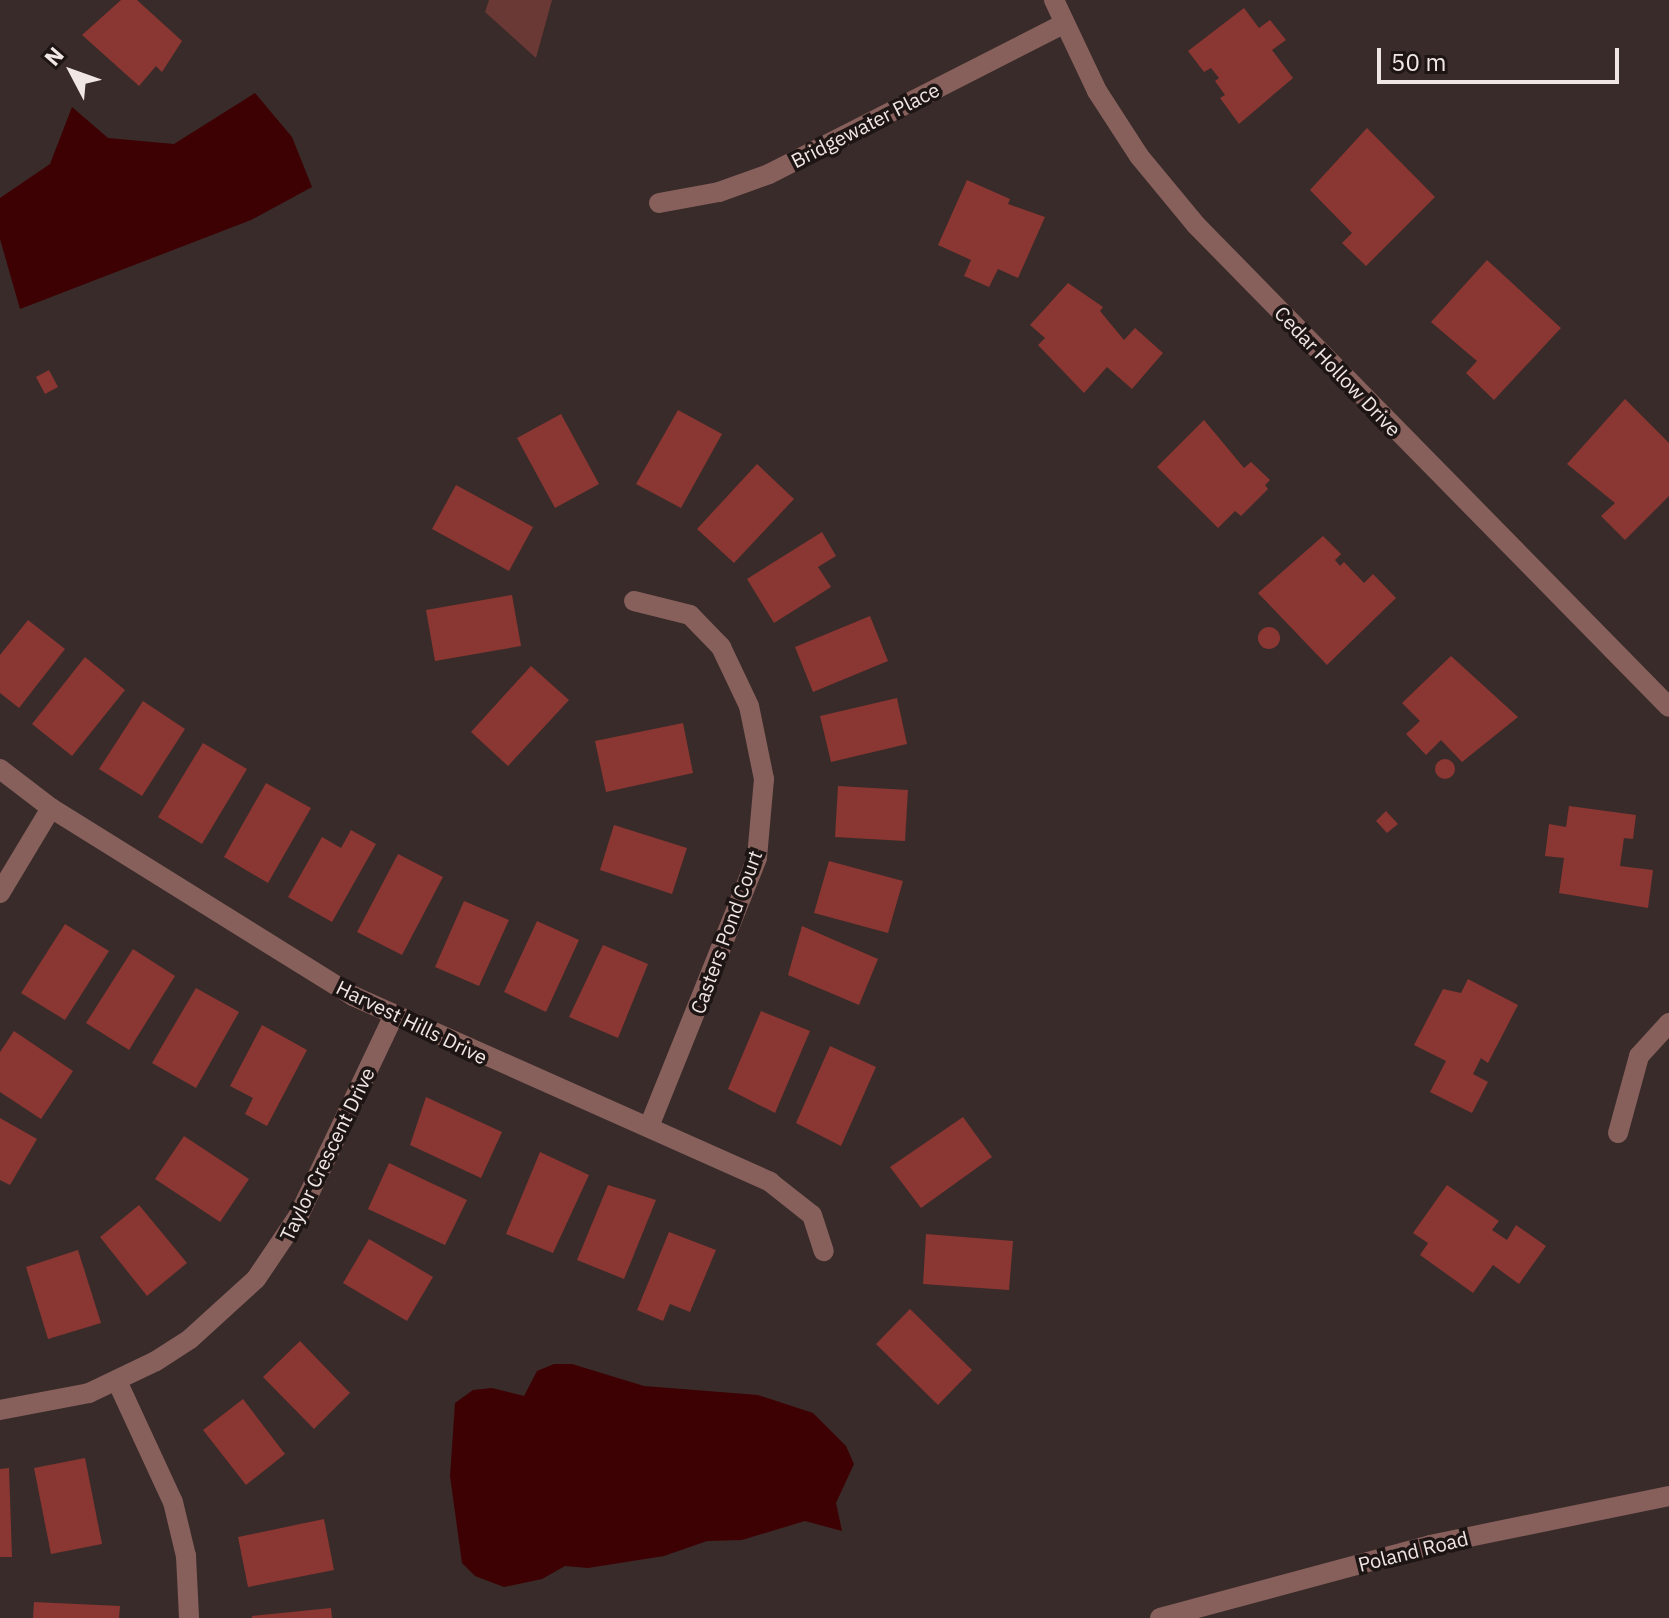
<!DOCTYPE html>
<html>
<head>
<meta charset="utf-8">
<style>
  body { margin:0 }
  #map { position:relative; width:1669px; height:1618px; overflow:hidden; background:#392b29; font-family:"IBM Plex Sans",sans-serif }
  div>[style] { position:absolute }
  .green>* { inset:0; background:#6b3935 }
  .water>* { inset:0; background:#3e0103 }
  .building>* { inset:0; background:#8a3632 }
  .round { border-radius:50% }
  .minor>* { height:20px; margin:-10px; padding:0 10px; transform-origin:10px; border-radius:10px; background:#87605c }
  .tertiary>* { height:20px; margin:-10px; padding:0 10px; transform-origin:10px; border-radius:10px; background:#87605c }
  span { translate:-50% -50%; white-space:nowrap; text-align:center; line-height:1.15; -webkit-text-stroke:7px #1c1514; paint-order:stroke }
  .street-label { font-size:20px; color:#f0e7e5 }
  .north { position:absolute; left:32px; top:32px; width:80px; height:80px; -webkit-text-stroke:6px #1c1514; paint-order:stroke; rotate:311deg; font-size:22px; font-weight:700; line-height:32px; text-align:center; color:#f0e7e5 }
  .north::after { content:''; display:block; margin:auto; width:28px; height:36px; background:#f0e7e5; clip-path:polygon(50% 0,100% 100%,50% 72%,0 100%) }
  .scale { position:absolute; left:1377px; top:48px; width:242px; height:36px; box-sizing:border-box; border:4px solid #f0e7e5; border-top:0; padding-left:10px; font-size:24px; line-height:28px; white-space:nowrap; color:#f0e7e5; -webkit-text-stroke:6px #1c1514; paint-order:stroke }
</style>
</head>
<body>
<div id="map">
  <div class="green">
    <i style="clip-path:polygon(489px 0,552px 0,536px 58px,485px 12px)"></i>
  </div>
  <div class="water">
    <i style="clip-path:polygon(255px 93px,292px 137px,312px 187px,251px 220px,20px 309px,0 239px,0 198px,50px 164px,72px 107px,108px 138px,174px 144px)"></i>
    <i style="clip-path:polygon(554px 1364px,572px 1364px,644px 1386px,758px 1395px,813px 1413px,846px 1446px,854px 1464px,836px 1503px,842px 1531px,805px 1521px,742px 1540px,707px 1541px,664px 1556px,588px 1568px,565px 1566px,542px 1579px,504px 1587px,475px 1576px,462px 1563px,450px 1476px,455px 1403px,473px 1390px,492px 1388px,524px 1396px,537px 1371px)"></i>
  </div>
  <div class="building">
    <i style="clip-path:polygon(121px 0,137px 0,182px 41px,162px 72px,156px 66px,139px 86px,82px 35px)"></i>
    <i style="clip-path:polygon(1244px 8px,1259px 28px,1270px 20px,1286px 40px,1272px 50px,1293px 78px,1239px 124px,1220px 98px,1225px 95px,1215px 81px,1219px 78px,1211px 68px,1204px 72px,1188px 51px)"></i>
    <i style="clip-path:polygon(1367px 128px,1435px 197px,1366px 266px,1342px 243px,1352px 233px,1310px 190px)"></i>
    <i style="clip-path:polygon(967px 180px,1010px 199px,1008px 204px,1045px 217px,1018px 278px,998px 269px,989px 287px,964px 276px,971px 260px,938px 245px)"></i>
    <i style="clip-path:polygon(1487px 260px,1561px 328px,1494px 400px,1466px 373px,1477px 361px,1431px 322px)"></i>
    <i style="clip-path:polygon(1068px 283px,1103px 307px,1100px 311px,1124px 340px,1135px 328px,1163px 353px,1132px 389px,1107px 367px,1084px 393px,1038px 345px,1045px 338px,1030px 325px)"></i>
    <i style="clip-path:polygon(49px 370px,58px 387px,45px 394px,36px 377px)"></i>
    <i style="clip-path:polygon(1625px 399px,1669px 443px,1669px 496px,1625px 540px,1601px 516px,1615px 503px,1567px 464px)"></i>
    <i style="clip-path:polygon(678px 410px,722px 434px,681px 508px,636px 484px)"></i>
    <i style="clip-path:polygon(561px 414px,599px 484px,555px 508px,517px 438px)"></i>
    <i style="clip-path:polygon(1204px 420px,1244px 468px,1251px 462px,1270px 480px,1265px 485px,1268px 489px,1241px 516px,1235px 511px,1218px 528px,1157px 467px)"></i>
    <i style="clip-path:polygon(757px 464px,794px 499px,734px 563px,697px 529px)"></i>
    <i style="clip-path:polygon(456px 485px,533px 527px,509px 571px,432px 529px)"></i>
    <i style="clip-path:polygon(822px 532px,836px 556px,818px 567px,831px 587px,774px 623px,747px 579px)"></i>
    <i style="clip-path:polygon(1323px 536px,1341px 554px,1335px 560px,1340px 566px,1344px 562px,1364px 583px,1373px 574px,1396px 598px,1327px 665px,1258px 593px)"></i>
    <i style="clip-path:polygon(512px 595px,521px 646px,435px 661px,426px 610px)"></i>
    <i style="clip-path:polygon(870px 616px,888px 661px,813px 692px,795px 647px)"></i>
    <i style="clip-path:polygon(28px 620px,65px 649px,19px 708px,0 693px,0 655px)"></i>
    <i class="round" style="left:1258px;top:627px;width:22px;height:22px"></i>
    <i style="clip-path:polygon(1451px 656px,1518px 717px,1462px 762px,1441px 740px,1426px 755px,1406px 734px,1420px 721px,1402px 703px)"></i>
    <i style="clip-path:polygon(85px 657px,125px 690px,72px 756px,32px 724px)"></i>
    <i style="clip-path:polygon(531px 666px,569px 700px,508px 766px,471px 732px)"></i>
    <i style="clip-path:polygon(897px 698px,907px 744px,831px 762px,820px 716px)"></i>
    <i style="clip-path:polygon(143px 701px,185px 729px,142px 796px,99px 769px)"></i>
    <i style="clip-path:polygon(683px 723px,693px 773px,606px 792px,595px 741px)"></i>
    <i style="clip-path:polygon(203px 743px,247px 769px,202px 844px,158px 817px)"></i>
    <i class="round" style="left:1435px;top:759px;width:20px;height:20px"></i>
    <i style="clip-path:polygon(266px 783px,311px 808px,268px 883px,224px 857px)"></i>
    <i style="clip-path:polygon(838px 786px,908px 790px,905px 841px,835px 837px)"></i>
    <i style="clip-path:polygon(1569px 806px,1636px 815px,1633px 839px,1624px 838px,1620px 866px,1653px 870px,1648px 908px,1559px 893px,1564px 858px,1545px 856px,1549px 824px,1566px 827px)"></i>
    <i style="clip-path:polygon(1386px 811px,1398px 824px,1387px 833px,1376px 821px)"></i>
    <i style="clip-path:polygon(614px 825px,687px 848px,672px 894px,600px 870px)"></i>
    <i style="clip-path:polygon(351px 830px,376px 844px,332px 922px,288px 897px,322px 837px,341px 848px)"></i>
    <i style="clip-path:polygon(398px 854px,443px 877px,402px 955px,357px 932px)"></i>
    <i style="clip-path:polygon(829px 861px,903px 881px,888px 933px,814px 913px)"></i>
    <i style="clip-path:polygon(464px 901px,509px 920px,479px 986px,435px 967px)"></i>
    <i style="clip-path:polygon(537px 921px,579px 940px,546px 1012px,504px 992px)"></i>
    <i style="clip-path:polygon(65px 924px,109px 951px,65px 1020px,21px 993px)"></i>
    <i style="clip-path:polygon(802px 926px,878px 959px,859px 1005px,788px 975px)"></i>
    <i style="clip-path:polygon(603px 945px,648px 964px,618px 1038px,569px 1017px)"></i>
    <i style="clip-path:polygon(133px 949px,175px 976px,129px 1050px,86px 1023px)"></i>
    <i style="clip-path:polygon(1468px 979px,1518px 1005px,1488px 1063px,1481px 1058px,1473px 1074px,1488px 1082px,1472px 1113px,1430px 1092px,1446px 1061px,1414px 1045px,1443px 989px,1461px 993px)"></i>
    <i style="clip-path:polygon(196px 988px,239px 1012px,196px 1088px,152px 1063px)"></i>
    <i style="clip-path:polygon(761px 1011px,810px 1031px,775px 1113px,728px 1089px)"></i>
    <i style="clip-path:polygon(262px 1025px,307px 1050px,267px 1126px,245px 1114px,253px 1098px,230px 1086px)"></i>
    <i style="clip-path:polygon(14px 1031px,73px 1071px,41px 1119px,0 1092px,0 1052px)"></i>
    <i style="clip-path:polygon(830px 1046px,876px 1067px,841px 1146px,796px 1123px)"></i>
    <i style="clip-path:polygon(426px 1097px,502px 1132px,481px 1178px,410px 1145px)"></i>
    <i style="clip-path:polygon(963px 1117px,992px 1157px,921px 1208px,890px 1167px)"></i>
    <i style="clip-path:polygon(0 1118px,37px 1139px,10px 1185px,0 1180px)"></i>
    <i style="clip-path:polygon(184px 1136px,249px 1179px,220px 1222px,155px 1179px)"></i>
    <i style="clip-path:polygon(540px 1152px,589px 1175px,553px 1253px,506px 1234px)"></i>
    <i style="clip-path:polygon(389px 1163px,467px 1200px,445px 1245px,368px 1209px)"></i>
    <i style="clip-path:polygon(608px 1185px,656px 1200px,624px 1279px,577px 1260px)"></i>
    <i style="clip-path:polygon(1447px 1185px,1499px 1221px,1492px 1230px,1507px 1240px,1516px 1225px,1546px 1246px,1519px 1284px,1493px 1265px,1473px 1293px,1420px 1255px,1428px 1243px,1413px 1233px)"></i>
    <i style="clip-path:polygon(139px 1205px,187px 1263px,147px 1296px,100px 1237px)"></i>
    <i style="clip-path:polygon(669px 1232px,716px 1250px,690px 1312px,670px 1304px,663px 1321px,637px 1310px)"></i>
    <i style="clip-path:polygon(926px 1234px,1013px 1241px,1009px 1290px,923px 1284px)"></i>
    <i style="clip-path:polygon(369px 1239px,433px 1277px,407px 1321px,343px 1283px)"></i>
    <i style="clip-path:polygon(78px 1250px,101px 1323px,48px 1339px,26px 1267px)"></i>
    <i style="clip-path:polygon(910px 1309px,972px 1370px,938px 1405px,876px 1344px)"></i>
    <i style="clip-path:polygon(300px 1341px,350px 1393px,314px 1429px,263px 1377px)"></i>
    <i style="clip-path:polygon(243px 1399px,285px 1454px,246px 1485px,203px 1430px)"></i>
    <i style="clip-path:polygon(85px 1458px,102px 1544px,51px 1554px,34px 1468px)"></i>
    <i style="clip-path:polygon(9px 1468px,12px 1557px,0 1557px,0 1469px)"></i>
    <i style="clip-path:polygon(324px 1519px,334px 1570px,248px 1587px,238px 1537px)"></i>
    <i style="clip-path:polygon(34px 1602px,120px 1606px,119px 1618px,33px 1618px)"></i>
    <i style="clip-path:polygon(331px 1608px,332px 1618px,252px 1618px,252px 1616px)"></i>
  </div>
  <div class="minor">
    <i style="left:1054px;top:0;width:101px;rotate:64.7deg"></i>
    <i style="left:1097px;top:91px;width:77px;rotate:57.1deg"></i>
    <i style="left:1139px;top:156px;width:89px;rotate:50.4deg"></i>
    <i style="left:1196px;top:225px;width:675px;rotate:45.54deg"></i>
    <i style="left:659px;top:203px;width:61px;rotate:-10.4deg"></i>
    <i style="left:719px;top:192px;width:53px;rotate:-19.8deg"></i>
    <i style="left:769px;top:174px;width:330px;rotate:-27deg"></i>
    <i style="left:634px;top:601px;width:58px;rotate:14deg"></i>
    <i style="left:690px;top:615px;width:45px;rotate:45.9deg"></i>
    <i style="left:721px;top:647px;width:65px;rotate:64.6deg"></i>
    <i style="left:749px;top:706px;width:75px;rotate:78.4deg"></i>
    <i style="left:764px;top:779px;width:79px;rotate:95.1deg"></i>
    <i style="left:757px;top:858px;width:290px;rotate:111.9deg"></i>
    <i style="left:0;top:769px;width:64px;rotate:37.4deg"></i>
    <i style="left:51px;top:808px;width:356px;rotate:31.9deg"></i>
    <i style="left:353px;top:996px;width:457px;rotate:24deg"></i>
    <i style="left:770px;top:1182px;width:53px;rotate:38.2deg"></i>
    <i style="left:812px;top:1215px;width:38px;rotate:72deg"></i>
    <i style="left:0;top:893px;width:99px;rotate:-59deg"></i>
    <i style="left:1618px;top:1133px;width:80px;rotate:-74.7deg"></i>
    <i style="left:1639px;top:1056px;width:45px;rotate:-47.7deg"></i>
    <i style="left:117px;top:1381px;width:133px;rotate:65.2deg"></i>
    <i style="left:173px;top:1502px;width:56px;rotate:76.5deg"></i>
    <i style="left:186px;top:1556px;width:62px;rotate:87.2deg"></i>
    <i style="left:0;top:1410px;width:91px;rotate:-10.8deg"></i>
    <i style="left:89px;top:1393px;width:74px;rotate:-25.5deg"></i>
    <i style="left:156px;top:1361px;width:40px;rotate:-32.9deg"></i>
    <i style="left:190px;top:1339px;width:89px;rotate:-42.3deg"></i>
    <i style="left:256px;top:1279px;width:77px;rotate:-56.1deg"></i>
    <i style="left:299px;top:1215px;width:219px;rotate:-64.6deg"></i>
  </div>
  <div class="tertiary">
    <i style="left:1160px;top:1618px;width:280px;rotate:-15.1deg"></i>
    <i style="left:1430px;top:1545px;width:244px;rotate:-11.6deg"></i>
  </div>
  <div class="street-label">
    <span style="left:865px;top:125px;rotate:-27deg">Bridgewater Place</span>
    <span style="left:1338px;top:371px;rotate:46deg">Cedar Hollow Drive</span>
    <span style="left:726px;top:932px;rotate:-70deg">Casters Pond Court</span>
    <span style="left:412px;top:1022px;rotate:26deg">Harvest Hills Drive</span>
    <span style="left:327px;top:1154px;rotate:-64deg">Taylor Crescent Drive</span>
    <span style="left:1413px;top:1551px;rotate:-14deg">Poland Road</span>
  </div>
  <div class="north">N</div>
  <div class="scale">50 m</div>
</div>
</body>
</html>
